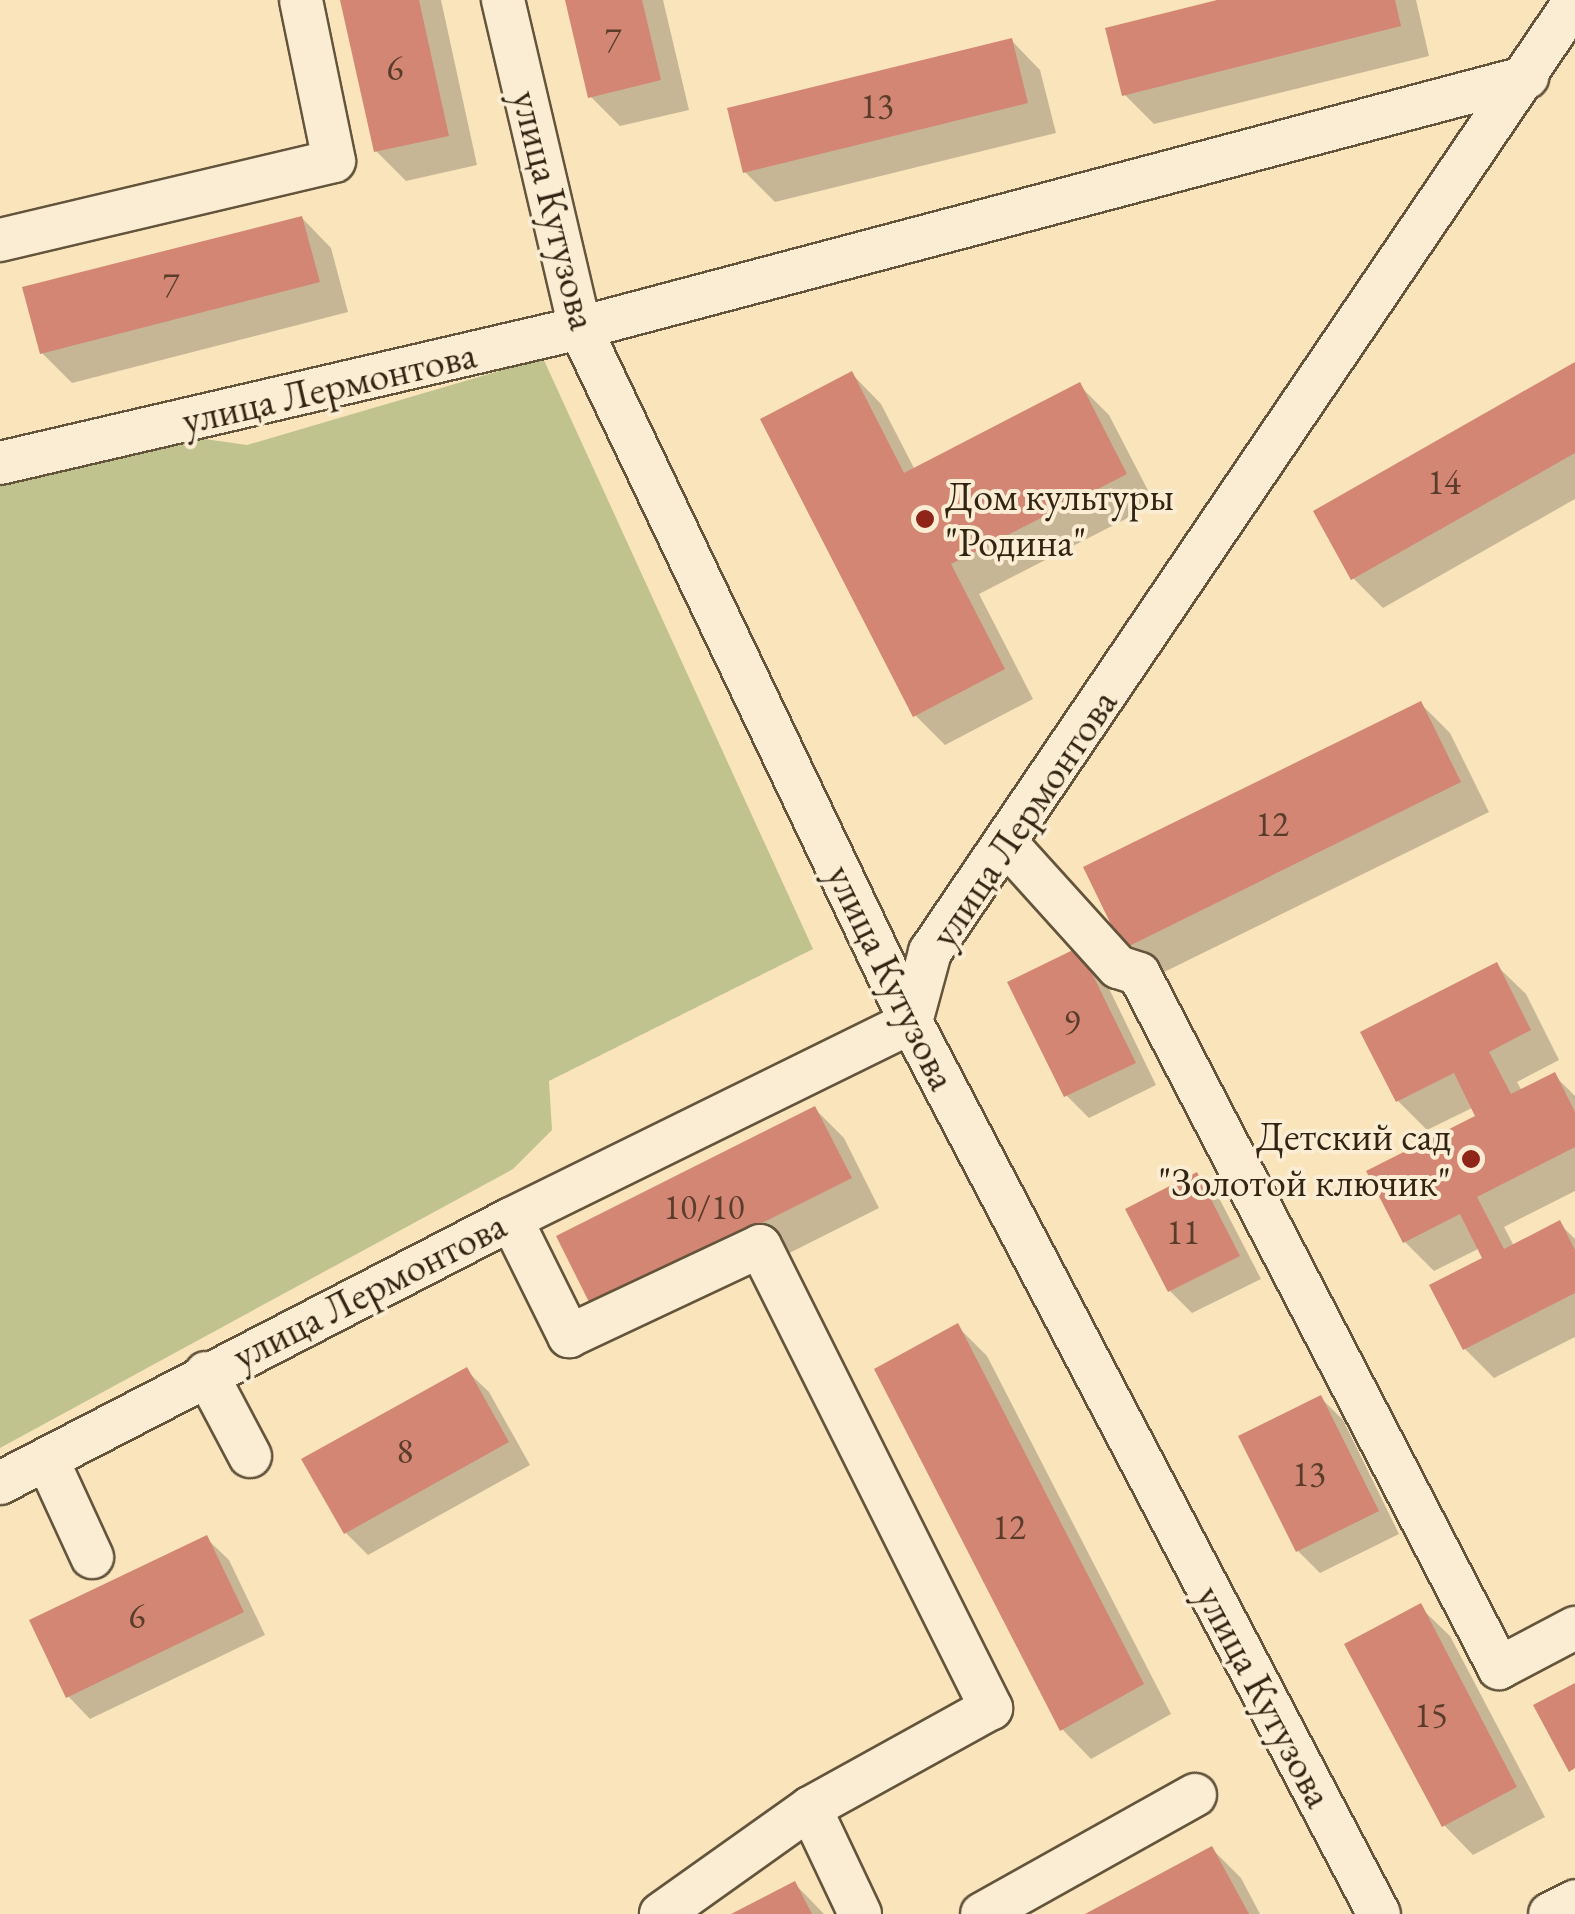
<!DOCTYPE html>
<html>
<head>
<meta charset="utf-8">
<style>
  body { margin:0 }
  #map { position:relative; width:1575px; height:1914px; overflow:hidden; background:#f9e4bc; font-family:"EB Garamond",serif }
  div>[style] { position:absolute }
  .green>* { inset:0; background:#c1c38e }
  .shadow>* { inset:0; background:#0003 }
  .building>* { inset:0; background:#d28673 }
  .roads { filter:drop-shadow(2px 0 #64543c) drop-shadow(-2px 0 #64543c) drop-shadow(0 2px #64543c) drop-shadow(0 -2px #64543c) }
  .minor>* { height:42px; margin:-21px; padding:0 21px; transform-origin:21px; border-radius:21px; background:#fbedd3 }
  .dots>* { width:28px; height:28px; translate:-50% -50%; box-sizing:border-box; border:5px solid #fbedd3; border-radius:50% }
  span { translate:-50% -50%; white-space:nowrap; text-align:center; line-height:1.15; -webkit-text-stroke:8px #fbedd3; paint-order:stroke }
  .number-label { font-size:35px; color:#5a3c2a }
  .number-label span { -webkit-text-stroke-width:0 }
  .street-label { font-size:40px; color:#322412 }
  .poi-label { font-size:40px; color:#322412 }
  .left { translate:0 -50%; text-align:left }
  .right { translate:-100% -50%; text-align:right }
</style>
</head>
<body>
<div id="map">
  <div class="green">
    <i style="clip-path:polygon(543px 358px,813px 949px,549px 1081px,552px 1130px,513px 1169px,0 1448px,0 466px,191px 437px,247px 445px)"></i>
  </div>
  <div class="shadow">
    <i style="clip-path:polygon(343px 0,441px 0,477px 165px,406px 181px,376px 151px)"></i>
    <i style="clip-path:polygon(567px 0,663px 0,689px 110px,620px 126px,590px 96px)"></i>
    <i style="clip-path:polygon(1228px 0,1416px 0,1429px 56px,1154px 124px,1124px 94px)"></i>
    <i style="clip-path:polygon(1011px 40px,1040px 70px,1056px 133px,775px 202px,745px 172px)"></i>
    <i style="clip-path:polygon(302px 218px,331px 248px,348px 312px,72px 383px,42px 353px)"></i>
    <i style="clip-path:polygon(1575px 365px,1575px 499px,1383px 608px,1353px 578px)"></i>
    <i style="clip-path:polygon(852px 374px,881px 404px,915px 470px,1079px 385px,1109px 415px,1155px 504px,979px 594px,1033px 699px,945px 745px,915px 715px)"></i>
    <i style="clip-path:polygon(1421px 704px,1450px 733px,1489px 812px,1154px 977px,1125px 947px)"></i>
    <i style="clip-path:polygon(1079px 950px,1101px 972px,1156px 1085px,1089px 1118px,1067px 1096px,1011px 983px)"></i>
    <i style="clip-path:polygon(1496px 965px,1526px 994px,1559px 1060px,1517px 1082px,1522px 1091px,1554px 1075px,1575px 1096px,1575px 1191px,1504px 1227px,1514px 1246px,1559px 1223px,1575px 1239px,1575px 1337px,1494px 1378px,1465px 1349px,1486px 1259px,1480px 1248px,1434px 1271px,1405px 1242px,1479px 1117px,1474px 1107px,1427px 1130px,1398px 1101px)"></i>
    <i style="clip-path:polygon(815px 1109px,844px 1138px,879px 1208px,624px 1336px,594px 1307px)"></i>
    <i style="clip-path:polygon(1197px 1175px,1219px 1198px,1261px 1279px,1192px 1313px,1170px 1291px)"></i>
    <i style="clip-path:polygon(957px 1326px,987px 1356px,1171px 1714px,1091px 1759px,1062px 1729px)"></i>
    <i style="clip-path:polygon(466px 1370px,489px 1392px,530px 1465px,368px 1555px,346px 1533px)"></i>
    <i style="clip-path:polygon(1321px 1398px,1343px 1420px,1399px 1534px,1320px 1573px,1298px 1551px)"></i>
    <i style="clip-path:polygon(206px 1538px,229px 1560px,265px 1635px,90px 1719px,68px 1696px)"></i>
    <i style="clip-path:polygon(1420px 1607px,1450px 1636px,1545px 1817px,1473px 1855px,1444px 1825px)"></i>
    <i style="clip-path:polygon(1212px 1849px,1241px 1878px,1260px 1914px,1091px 1914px)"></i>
    <i style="clip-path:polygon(795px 1884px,824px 1914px,736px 1914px)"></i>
  </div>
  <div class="building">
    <i style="clip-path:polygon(340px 0,419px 0,449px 136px,374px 152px)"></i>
    <i style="clip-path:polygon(565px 0,642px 0,661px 80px,588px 98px)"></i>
    <i style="clip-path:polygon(1217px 0,1395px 0,1401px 26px,1122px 96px,1105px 28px)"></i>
    <i style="clip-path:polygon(1012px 38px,1028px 103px,743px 173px,727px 108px)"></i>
    <i style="clip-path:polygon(302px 216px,320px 282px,40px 354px,22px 287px)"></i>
    <i style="clip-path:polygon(1575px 362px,1575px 453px,1351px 580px,1313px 511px)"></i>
    <i style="clip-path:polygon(852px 371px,904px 473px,1080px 382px,1127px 474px,951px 564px,1005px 669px,913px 717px,760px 419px)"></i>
    <i style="clip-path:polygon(1421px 701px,1461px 782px,1123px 949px,1083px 867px)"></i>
    <i style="clip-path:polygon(1079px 947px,1136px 1063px,1064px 1097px,1007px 982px)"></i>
    <i style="clip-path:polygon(1497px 962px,1531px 1030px,1489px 1052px,1511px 1094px,1555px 1072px,1575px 1112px,1575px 1147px,1477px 1197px,1504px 1249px,1560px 1220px,1575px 1250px,1575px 1293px,1463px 1350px,1429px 1285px,1482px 1258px,1460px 1214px,1403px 1243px,1366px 1171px,1475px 1116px,1454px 1073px,1396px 1102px,1360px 1032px)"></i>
    <i style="clip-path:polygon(815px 1106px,852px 1178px,592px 1308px,556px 1236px)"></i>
    <i style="clip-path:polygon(1197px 1172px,1240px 1256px,1168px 1292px,1125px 1209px)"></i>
    <i style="clip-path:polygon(958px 1323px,1144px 1684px,1060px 1731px,874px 1369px)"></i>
    <i style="clip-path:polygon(467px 1367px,509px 1442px,344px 1534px,301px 1459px)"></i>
    <i style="clip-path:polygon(1321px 1395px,1379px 1511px,1296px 1552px,1238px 1436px)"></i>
    <i style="clip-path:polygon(207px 1535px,244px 1612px,66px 1698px,29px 1620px)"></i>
    <i style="clip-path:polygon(1421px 1603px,1517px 1787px,1442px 1827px,1344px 1644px)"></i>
    <i style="clip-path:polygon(1575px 1683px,1575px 1768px,1569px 1772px,1533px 1705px)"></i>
    <i style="clip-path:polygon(1212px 1846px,1249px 1914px,1085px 1914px)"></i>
    <i style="clip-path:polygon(795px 1881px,812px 1914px,731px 1914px)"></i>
  </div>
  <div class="roads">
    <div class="minor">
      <i style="left:503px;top:0;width:337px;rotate:76.8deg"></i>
      <i style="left:580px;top:328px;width:769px;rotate:64.5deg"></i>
      <i style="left:911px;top:1022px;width:1007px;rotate:62.32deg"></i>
      <i style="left:0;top:240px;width:343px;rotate:-13.3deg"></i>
      <i style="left:334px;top:161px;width:164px;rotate:-101.6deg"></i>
      <i style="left:0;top:463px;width:596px;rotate:-13.1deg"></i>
      <i style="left:580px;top:328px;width:980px;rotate:-14.84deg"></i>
      <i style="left:1005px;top:842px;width:169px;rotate:47.9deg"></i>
      <i style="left:1118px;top:967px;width:22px;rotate:18deg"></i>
      <i style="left:1139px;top:974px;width:782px;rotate:62.58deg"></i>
      <i style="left:1499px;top:1668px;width:86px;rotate:-27.8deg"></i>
      <i style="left:511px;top:1219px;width:131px;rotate:63.6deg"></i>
      <i style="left:569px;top:1336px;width:211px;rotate:-25.2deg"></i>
      <i style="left:760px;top:1246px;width:517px;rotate:63.43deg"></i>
      <i style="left:991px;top:1708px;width:207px;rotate:151.1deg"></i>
      <i style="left:810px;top:1808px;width:183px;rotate:144.6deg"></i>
      <i style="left:206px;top:1373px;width:94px;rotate:62.1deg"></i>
      <i style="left:47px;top:1459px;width:108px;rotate:65.3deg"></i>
      <i style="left:0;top:1483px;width:575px;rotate:-27.32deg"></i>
      <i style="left:511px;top:1219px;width:446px;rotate:-26.2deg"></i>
      <i style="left:911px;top:1022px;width:73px;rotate:-74.8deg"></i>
      <i style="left:930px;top:952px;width:1149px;rotate:-55.85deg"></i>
      <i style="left:810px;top:1808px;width:117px;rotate:64.7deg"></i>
      <i style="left:982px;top:1914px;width:244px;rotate:-29.2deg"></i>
      <i style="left:1550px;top:1914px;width:28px;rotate:-27deg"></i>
    </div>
  </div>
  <div class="dots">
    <i style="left:925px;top:519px;background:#8f2418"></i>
    <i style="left:1471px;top:1159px;background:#8f2418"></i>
  </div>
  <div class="number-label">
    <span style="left:613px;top:40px">7</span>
    <span style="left:395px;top:68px">6</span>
    <span style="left:877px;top:106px">13</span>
    <span style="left:171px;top:285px">7</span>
    <span style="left:1444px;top:482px">14</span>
    <span style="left:1272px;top:824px">12</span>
    <span style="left:1072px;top:1022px">9</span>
    <span style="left:704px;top:1207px">10/10</span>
    <span style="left:1183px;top:1232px">11</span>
    <span style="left:405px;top:1451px">8</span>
    <span style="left:1309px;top:1474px">13</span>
    <span style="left:1009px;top:1527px">12</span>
    <span style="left:137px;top:1616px">6</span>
    <span style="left:1431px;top:1715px">15</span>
  </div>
  <div class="street-label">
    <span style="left:555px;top:210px;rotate:76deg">улица Кутузова</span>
    <span style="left:329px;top:387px;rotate:-13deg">улица Лермонтова</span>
    <span style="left:1023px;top:818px;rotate:-56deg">улица Лермонтова</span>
    <span style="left:892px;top:977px;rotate:64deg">улица Кутузова</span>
    <span style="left:369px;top:1290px;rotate:-27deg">улица Лермонтова</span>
    <span style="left:1265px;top:1696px;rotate:62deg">улица Кутузова</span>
  </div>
  <div class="poi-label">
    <span class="left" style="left:945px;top:519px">Дом культуры<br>"Родина"</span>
    <span class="right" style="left:1451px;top:1159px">Детский сад<br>"Золотой ключик"</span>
  </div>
</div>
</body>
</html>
